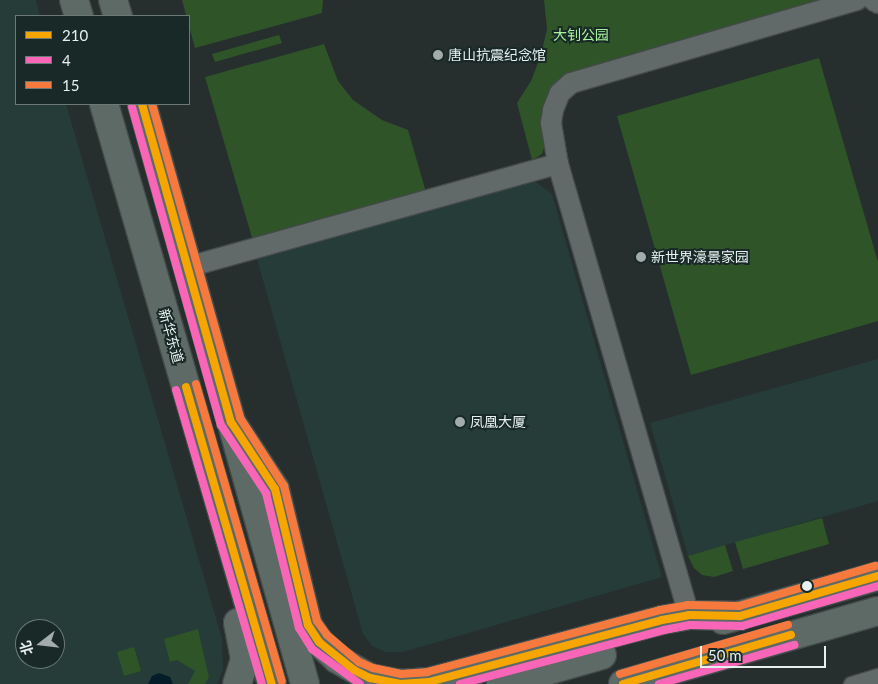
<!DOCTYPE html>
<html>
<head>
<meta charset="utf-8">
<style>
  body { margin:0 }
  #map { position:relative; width:878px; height:684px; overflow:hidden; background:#262f2e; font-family:Lato,"Noto Sans SC",sans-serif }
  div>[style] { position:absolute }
  .built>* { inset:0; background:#253c39 }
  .green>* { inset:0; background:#2e5428 }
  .water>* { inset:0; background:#041d29 }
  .roads { filter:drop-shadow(1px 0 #434a49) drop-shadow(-1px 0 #434a49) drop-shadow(0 1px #434a49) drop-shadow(0 -1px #434a49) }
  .pedestrian>* { height:15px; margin:-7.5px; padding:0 7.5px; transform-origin:7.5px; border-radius:7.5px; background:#626a69 }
  .minor>* { height:20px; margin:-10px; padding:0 10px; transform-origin:10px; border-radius:10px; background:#626a69 }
  .primary>* { height:28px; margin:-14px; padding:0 14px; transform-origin:14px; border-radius:14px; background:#5e6a66 }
  .bus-1>* { height:8px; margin:-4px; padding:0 4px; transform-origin:4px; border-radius:4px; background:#f7a600 }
  .bus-2>* { height:8px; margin:-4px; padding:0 4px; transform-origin:4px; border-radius:4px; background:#fa66b7 }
  .bus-3>* { height:8px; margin:-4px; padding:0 4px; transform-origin:4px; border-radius:4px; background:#f6793e }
  .dots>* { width:14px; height:14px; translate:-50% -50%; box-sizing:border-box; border:2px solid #192927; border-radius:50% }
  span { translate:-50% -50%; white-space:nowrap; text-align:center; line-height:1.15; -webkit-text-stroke:4px #192927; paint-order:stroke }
  .park-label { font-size:14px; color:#aaf19c }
  .poi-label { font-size:14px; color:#e6f0ee }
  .left { translate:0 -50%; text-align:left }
  .street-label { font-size:14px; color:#e6f0ee }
  .legend { position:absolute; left:15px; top:15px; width:175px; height:90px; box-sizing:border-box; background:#192927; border:1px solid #6b7977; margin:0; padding:6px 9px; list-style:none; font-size:15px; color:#e6f0ee }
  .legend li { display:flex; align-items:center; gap:10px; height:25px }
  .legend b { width:25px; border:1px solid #6b7977 }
  .north { position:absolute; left:15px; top:619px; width:50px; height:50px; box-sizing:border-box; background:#192927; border:1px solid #6b7977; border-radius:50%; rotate:254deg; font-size:14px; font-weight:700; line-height:20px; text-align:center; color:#e6f0ee }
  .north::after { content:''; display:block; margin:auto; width:18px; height:22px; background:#a3acab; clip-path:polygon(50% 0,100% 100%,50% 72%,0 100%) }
  .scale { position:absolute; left:700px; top:646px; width:126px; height:22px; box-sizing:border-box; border:2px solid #e6f0ee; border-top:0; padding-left:6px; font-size:15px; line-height:18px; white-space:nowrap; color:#e6f0ee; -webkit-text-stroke:4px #192927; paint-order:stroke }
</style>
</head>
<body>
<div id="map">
  <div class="built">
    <i style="clip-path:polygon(evenodd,0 0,36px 0,40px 16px,16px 16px,16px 104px,66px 104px,222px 639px,223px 670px,217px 684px,0 684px,0 0,25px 629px,55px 629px,55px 659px,25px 659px,25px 629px)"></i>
    <i style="clip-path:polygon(523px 181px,536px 182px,552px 194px,662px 577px,403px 652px,385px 652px,372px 646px,363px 634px,257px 259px)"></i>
    <i style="clip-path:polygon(878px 359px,878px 501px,688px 556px,650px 423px)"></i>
  </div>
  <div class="green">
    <i style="clip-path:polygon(182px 0,323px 0,322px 13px,195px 48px)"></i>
    <i style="clip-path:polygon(544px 0,832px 0,567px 76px,542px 154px,532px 160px,517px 103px,531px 81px,540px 58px,547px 29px)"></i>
    <i style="clip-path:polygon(279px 35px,282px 43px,215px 62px,212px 54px)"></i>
    <i style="clip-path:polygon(324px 44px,338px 81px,353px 100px,382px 120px,408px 130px,426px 192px,253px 241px,205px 77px)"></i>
    <i style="clip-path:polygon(819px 58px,878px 262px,878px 321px,691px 375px,617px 116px)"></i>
    <i style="clip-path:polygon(822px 518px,829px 544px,743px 569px,735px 542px)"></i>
    <i style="clip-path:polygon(725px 545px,733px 571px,714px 577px,702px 575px,694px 568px,688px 556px)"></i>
    <i style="clip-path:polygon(198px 629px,209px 677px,205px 684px,188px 684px,195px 671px,177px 660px,170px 662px,164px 639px)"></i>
    <i style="clip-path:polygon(134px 647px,141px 671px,124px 676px,117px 652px)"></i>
  </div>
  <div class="water">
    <i style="clip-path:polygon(159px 673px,170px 677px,173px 684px,148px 684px,152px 676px)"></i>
  </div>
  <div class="roads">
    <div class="pedestrian">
      <i style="left:851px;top:684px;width:28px;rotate:-17deg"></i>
    </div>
    <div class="minor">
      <i style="left:873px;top:0;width:6px;rotate:31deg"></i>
      <i style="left:558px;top:164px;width:470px;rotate:73.8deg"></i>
      <i style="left:188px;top:267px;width:384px;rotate:-15.6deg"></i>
      <i style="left:558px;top:164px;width:42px;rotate:-99.7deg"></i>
      <i style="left:551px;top:123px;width:13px;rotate:-81deg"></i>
      <i style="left:553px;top:110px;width:18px;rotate:-68deg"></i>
      <i style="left:560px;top:93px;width:15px;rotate:-42deg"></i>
      <i style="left:571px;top:83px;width:298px;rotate:-16.2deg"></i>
    </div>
    <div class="primary">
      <i style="left:74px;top:0;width:17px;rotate:73deg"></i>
      <i style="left:113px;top:0;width:17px;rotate:73deg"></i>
      <i style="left:104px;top:104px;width:604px;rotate:73.85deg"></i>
      <i style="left:142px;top:104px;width:602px;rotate:74.3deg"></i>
      <i style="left:231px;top:422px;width:80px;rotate:56.7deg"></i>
      <i style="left:275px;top:489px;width:140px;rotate:76.4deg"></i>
      <i style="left:308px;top:625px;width:20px;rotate:57deg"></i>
      <i style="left:319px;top:642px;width:25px;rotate:43deg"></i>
      <i style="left:337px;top:659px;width:38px;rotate:30deg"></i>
      <i style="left:370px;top:678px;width:31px;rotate:11deg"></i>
      <i style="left:400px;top:684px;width:29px;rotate:-4deg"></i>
      <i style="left:429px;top:682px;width:241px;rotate:-14.9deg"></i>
      <i style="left:662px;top:620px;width:27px;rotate:-10deg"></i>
      <i style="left:689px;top:615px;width:51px;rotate:1.1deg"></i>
      <i style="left:723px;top:620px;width:161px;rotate:-15.8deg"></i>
      <i style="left:237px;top:684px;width:26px;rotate:-72deg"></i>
      <i style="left:245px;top:659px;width:37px;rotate:-101deg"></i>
      <i style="left:501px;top:684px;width:105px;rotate:-16deg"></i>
      <i style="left:623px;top:684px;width:265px;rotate:-16deg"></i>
    </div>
  </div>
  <div class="bus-1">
    <i style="left:142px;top:104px;width:330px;rotate:74.4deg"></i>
    <i style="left:231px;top:422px;width:80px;rotate:56.7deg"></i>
    <i style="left:275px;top:489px;width:140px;rotate:76.4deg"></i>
    <i style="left:308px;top:625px;width:20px;rotate:57deg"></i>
    <i style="left:319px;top:642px;width:45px;rotate:38.7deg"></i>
    <i style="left:354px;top:670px;width:18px;rotate:27deg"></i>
    <i style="left:370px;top:678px;width:31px;rotate:11deg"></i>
    <i style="left:400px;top:684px;width:29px;rotate:-4deg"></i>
    <i style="left:429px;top:682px;width:241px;rotate:-14.9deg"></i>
    <i style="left:662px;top:620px;width:27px;rotate:-10deg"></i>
    <i style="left:689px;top:615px;width:51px;rotate:1.1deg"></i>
    <i style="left:740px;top:616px;width:144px;rotate:-16.2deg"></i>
    <i style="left:186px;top:387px;width:309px;rotate:73.9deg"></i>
    <i style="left:623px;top:684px;width:175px;rotate:-16.3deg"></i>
  </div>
  <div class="bus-2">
    <i style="left:132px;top:107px;width:330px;rotate:74.4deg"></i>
    <i style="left:221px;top:425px;width:82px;rotate:56.5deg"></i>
    <i style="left:266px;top:493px;width:139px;rotate:76.3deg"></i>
    <i style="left:299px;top:628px;width:25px;rotate:58deg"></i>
    <i style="left:312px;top:649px;width:59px;rotate:36.1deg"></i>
    <i style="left:176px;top:390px;width:306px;rotate:73.7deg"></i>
    <i style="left:460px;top:684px;width:211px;rotate:-14.8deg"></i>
    <i style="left:664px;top:630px;width:26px;rotate:-11deg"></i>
    <i style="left:690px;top:625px;width:52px;rotate:1.1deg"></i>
    <i style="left:742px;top:626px;width:142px;rotate:-16.4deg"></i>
    <i style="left:659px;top:684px;width:141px;rotate:-16.1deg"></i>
  </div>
  <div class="bus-3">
    <i style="left:152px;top:104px;width:326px;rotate:74.3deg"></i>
    <i style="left:240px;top:418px;width:81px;rotate:57.1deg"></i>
    <i style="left:284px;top:486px;width:139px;rotate:76.3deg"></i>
    <i style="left:317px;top:621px;width:17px;rotate:54deg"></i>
    <i style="left:327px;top:635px;width:42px;rotate:40.2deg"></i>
    <i style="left:359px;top:662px;width:15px;rotate:23deg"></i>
    <i style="left:373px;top:668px;width:29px;rotate:12deg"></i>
    <i style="left:401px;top:674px;width:26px;rotate:-4deg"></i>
    <i style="left:427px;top:672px;width:241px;rotate:-14.9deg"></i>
    <i style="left:660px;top:610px;width:28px;rotate:-10deg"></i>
    <i style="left:688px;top:605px;width:51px;rotate:1.1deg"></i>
    <i style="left:739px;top:606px;width:142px;rotate:-16.4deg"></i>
    <i style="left:196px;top:384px;width:309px;rotate:73.9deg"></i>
    <i style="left:620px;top:674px;width:175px;rotate:-16.3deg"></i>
  </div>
  <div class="dots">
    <i style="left:438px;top:55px;background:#a3acab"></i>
    <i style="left:641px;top:257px;background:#a3acab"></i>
    <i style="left:460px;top:422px;background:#a3acab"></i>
    <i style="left:807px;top:586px;background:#e6f0ee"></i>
  </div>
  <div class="park-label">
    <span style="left:581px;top:35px">大钊公园</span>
  </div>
  <div class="poi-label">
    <span class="left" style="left:448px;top:55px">唐山抗震纪念馆</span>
    <span class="left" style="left:651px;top:257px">新世界濠景家园</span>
    <span class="left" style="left:470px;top:422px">凤凰大厦</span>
  </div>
  <div class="street-label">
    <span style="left:171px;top:336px;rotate:74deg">新华东道</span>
  </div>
  <ul class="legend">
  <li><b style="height:6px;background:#f7a600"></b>210</li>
  <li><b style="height:6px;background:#fa66b7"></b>4</li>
  <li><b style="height:6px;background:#f6793e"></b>15</li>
  </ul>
  <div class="north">北</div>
  <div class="scale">50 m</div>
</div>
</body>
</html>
